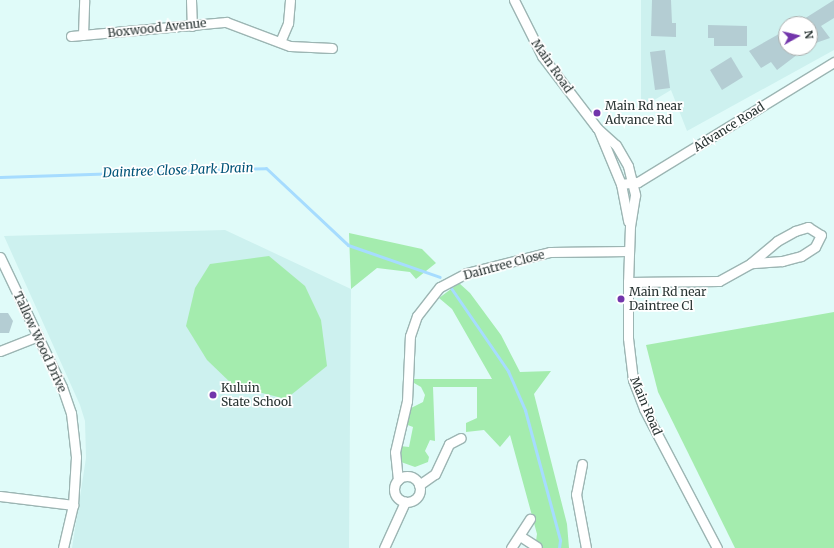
<!DOCTYPE html>
<html>
<head>
<meta charset="utf-8">
<style>
  body { margin:0 }
  #map { position:relative; width:834px; height:548px; overflow:hidden; background:#e0fbf9; font-family:Merriweather,serif }
  div>[style] { position:absolute }
  .built>* { inset:0; background:#cdf1ef }
  .green>* { inset:0; background:#a4ecae }
  .stream>* { height:3px; margin:-1.5px; padding:0 1.5px; transform-origin:1.5px; border-radius:1.5px; background:#a6dcff }
  .building>* { inset:0; background:#b4cdd3 }
  .roads { filter:drop-shadow(1px 0 #9cb5b3) drop-shadow(-1px 0 #9cb5b3) drop-shadow(0 1px #9cb5b3) drop-shadow(0 -1px #9cb5b3) }
  .minor>* { height:9px; margin:-4.5px; padding:0 4.5px; transform-origin:4.5px; border-radius:4.5px; background:#fff }
  .minor>.ring { margin:-4.5px; padding:0; box-sizing:content-box; background:none; border:9px solid #fff; border-radius:50% }
  .dots>* { width:11px; height:11px; translate:-50% -50%; box-sizing:border-box; border:2px solid #fff; border-radius:50% }
  span { translate:-50% -50%; white-space:nowrap; text-align:center; line-height:1.15; -webkit-text-stroke:3.5px #fff; paint-order:stroke }
  .street-label { font-size:12px; color:#293433 }
  .poi-label { font-size:12px; color:#293433 }
  .left { translate:0 -50%; text-align:left }
  .water-label { font-size:13px; color:#005378; font-style:italic }
  .north { position:absolute; left:778px; top:16px; width:40px; height:40px; box-sizing:border-box; background:#fff; border:1px solid #a9aead; border-radius:50%; rotate:82deg; font-size:11px; font-weight:700; line-height:16px; text-align:center; color:#293433 }
  .north::after { content:''; display:block; margin:auto; width:14px; height:18px; background:#7235ab; clip-path:polygon(50% 0,100% 100%,50% 72%,0 100%) }
</style>
</head>
<body>
<div id="map">
  <div class="built">
    <i style="clip-path:polygon(evenodd,641px 0,834px 0,834px 50px,687px 131px,671px 90px,641px 108px,641px 0,786px 24px,810px 24px,810px 48px,786px 48px,786px 24px)"></i>
    <i style="clip-path:polygon(225px 230px,351px 289px,349px 548px,72px 548px,86px 458px,85px 421px,80px 405px,4px 236px)"></i>
  </div>
  <div class="green">
    <i style="clip-path:polygon(349px 233px,422px 249px,436px 263px,416px 279px,410px 272px,377px 268px,351px 289px)"></i>
    <i style="clip-path:polygon(269px 256px,305px 286px,321px 320px,327px 366px,286px 399px,234px 386px,207px 360px,186px 326px,195px 288px,210px 264px)"></i>
    <i style="clip-path:polygon(459px 283px,470px 293px,501px 335px,520px 372px,551px 371px,534px 394px,567px 524px,569px 548px,535px 548px,537px 534px,510px 435px,500px 447px,484px 430px,466px 432px,466px 423px,477px 418px,477px 387px,433px 387px,435px 441px,430px 440px,425px 451px,429px 457px,428px 462px,415px 467px,401px 462px,398px 452px,400px 446px,409px 447px,413px 427px,405px 424px,409px 409px,423px 402px,425px 395px,421px 387px,414px 383px,414px 379px,492px 379px,452px 309px,439px 298px)"></i>
    <i style="clip-path:polygon(834px 312px,834px 548px,735px 548px,658px 392px,646px 345px)"></i>
  </div>
  <div class="stream">
    <i style="left:0;top:177px;width:266px;rotate:-1.9deg"></i>
    <i style="left:266px;top:168px;width:112px;rotate:43.2deg"></i>
    <i style="left:348px;top:245px;width:97px;rotate:19.2deg"></i>
    <i style="left:451px;top:288px;width:101px;rotate:55.5deg"></i>
    <i style="left:508px;top:371px;width:43px;rotate:66.4deg"></i>
    <i style="left:525px;top:410px;width:135px;rotate:74.9deg"></i>
    <i style="left:560px;top:540px;width:8px;rotate:97deg"></i>
  </div>
  <div class="building">
    <i style="clip-path:polygon(652px 0,671px 0,672px 23px,676px 23px,676px 37px,651px 36px)"></i>
    <i style="clip-path:polygon(834px 0,834px 18px,821px 26px,830px 38px,810px 45px,810px 24px,796px 24px)"></i>
    <i style="clip-path:polygon(708px 25px,747px 26px,747px 46px,714px 46px,714px 38px,708px 38px)"></i>
    <i style="clip-path:polygon(786px 30px,786px 48px,806px 48px,777px 70px,771px 62px,761px 68px,749px 51px)"></i>
    <i style="clip-path:polygon(665px 50px,670px 88px,655px 90px,650px 52px)"></i>
    <i style="clip-path:polygon(731px 57px,743px 77px,722px 90px,710px 70px)"></i>
    <i style="clip-path:polygon(0 313px,8px 313px,13px 321px,9px 333px,0 333px)"></i>
  </div>
  <div class="roads">
    <div class="minor">
      <i style="left:191px;top:0;width:26px;rotate:88deg"></i>
      <i style="left:514px;top:0;width:63px;rotate:63.4deg"></i>
      <i style="left:542px;top:56px;width:91px;rotate:52.6deg"></i>
      <i style="left:597px;top:128px;width:25px;rotate:42deg"></i>
      <i style="left:616px;top:145px;width:24px;rotate:60deg"></i>
      <i style="left:628px;top:166px;width:30px;rotate:76deg"></i>
      <i style="left:635px;top:195px;width:31px;rotate:99deg"></i>
      <i style="left:630px;top:226px;width:56px;rotate:92deg"></i>
      <i style="left:628px;top:282px;width:56px;rotate:90deg"></i>
      <i style="left:628px;top:338px;width:42px;rotate:83.2deg"></i>
      <i style="left:633px;top:380px;width:31px;rotate:69deg"></i>
      <i style="left:644px;top:409px;width:157px;rotate:62.3deg"></i>
      <i style="left:83px;top:35px;width:35px;rotate:-88deg"></i>
      <i style="left:71px;top:36px;width:156px;rotate:-5.2deg"></i>
      <i style="left:226px;top:22px;width:68px;rotate:20.6deg"></i>
      <i style="left:290px;top:46px;width:42px;rotate:2.7deg"></i>
      <i style="left:280px;top:42px;width:21px;rotate:-67deg"></i>
      <i style="left:288px;top:23px;width:23px;rotate:-85deg"></i>
      <i style="left:599px;top:131px;width:57px;rotate:67.5deg"></i>
      <i style="left:621px;top:184px;width:38px;rotate:79deg"></i>
      <i style="left:621px;top:184px;width:17px;rotate:-7deg"></i>
      <i style="left:638px;top:182px;width:230px;rotate:-31.5deg"></i>
      <i style="left:0;top:257px;width:144px;rotate:64.5deg"></i>
      <i style="left:62px;top:387px;width:28px;rotate:71deg"></i>
      <i style="left:71px;top:413px;width:44px;rotate:83.5deg"></i>
      <i style="left:76px;top:457px;width:48px;rotate:93.6deg"></i>
      <i style="left:73px;top:505px;width:44px;rotate:103.1deg"></i>
      <i style="left:628px;top:282px;width:91px;rotate:-0.6deg"></i>
      <i style="left:719px;top:281px;width:37px;rotate:-29deg"></i>
      <i style="left:751px;top:263px;width:34px;rotate:-40deg"></i>
      <i style="left:777px;top:241px;width:21px;rotate:-29deg"></i>
      <i style="left:795px;top:231px;width:14px;rotate:-17deg"></i>
      <i style="left:808px;top:227px;width:15px;rotate:32deg"></i>
      <i style="left:821px;top:235px;width:13px;rotate:117deg"></i>
      <i style="left:815px;top:247px;width:17px;rotate:147deg"></i>
      <i style="left:801px;top:256px;width:20px;rotate:165deg"></i>
      <i style="left:782px;top:261px;width:31px;rotate:176deg"></i>
      <i style="left:0;top:351px;width:41px;rotate:-21.5deg"></i>
      <i style="left:582px;top:464px;width:31px;rotate:101deg"></i>
      <i style="left:576px;top:494px;width:55px;rotate:79.5deg"></i>
      <i class="ring" style="left:394px;top:476px;width:17px;height:17px"></i>
      <i style="left:398px;top:480px;width:28px;rotate:-96deg"></i>
      <i style="left:395px;top:452px;width:52px;rotate:-76.8deg"></i>
      <i style="left:407px;top:401px;width:65px;rotate:-87.4deg"></i>
      <i style="left:410px;top:336px;width:21px;rotate:-71deg"></i>
      <i style="left:417px;top:316px;width:37px;rotate:-52deg"></i>
      <i style="left:440px;top:287px;width:30px;rotate:-28deg"></i>
      <i style="left:466px;top:273px;width:87px;rotate:-14deg"></i>
      <i style="left:550px;top:252px;width:79px;rotate:-0.7deg"></i>
      <i style="left:419px;top:485px;width:19px;rotate:-35deg"></i>
      <i style="left:435px;top:474px;width:33px;rotate:-65deg"></i>
      <i style="left:449px;top:444px;width:13px;rotate:-27deg"></i>
      <i style="left:0;top:496px;width:74px;rotate:7deg"></i>
      <i style="left:520px;top:536px;width:20px;rotate:33deg"></i>
      <i style="left:384px;top:548px;width:51px;rotate:-65.5deg"></i>
      <i style="left:511px;top:548px;width:35px;rotate:-57deg"></i>
    </div>
  </div>
  <div class="dots">
    <i style="left:597px;top:113px;background:#7235ab"></i>
    <i style="left:621px;top:299px;background:#7235ab"></i>
    <i style="left:213px;top:395px;background:#7235ab"></i>
  </div>
  <div class="street-label">
    <span style="left:157px;top:28px;rotate:-6deg">Boxwood Avenue</span>
    <span style="left:552px;top:66px;rotate:55deg">Main Road</span>
    <span style="left:729px;top:127px;rotate:-32deg">Advance Road</span>
    <span style="left:504px;top:265px;rotate:-15deg">Daintree Close</span>
    <span style="left:40px;top:342px;rotate:65deg">Tallow Wood Drive</span>
    <span style="left:646px;top:406px;rotate:67deg">Main Road</span>
  </div>
  <div class="poi-label">
    <span class="left" style="left:605px;top:113px">Main Rd near<br>Advance Rd</span>
    <span class="left" style="left:629px;top:299px">Main Rd near<br>Daintree Cl</span>
    <span class="left" style="left:221px;top:395px">Kuluin<br>State School</span>
  </div>
  <div class="water-label">
    <span style="left:178px;top:171px;rotate:-2deg">Daintree Close Park Drain</span>
  </div>
  <div class="north">N</div>
</div>
</body>
</html>
